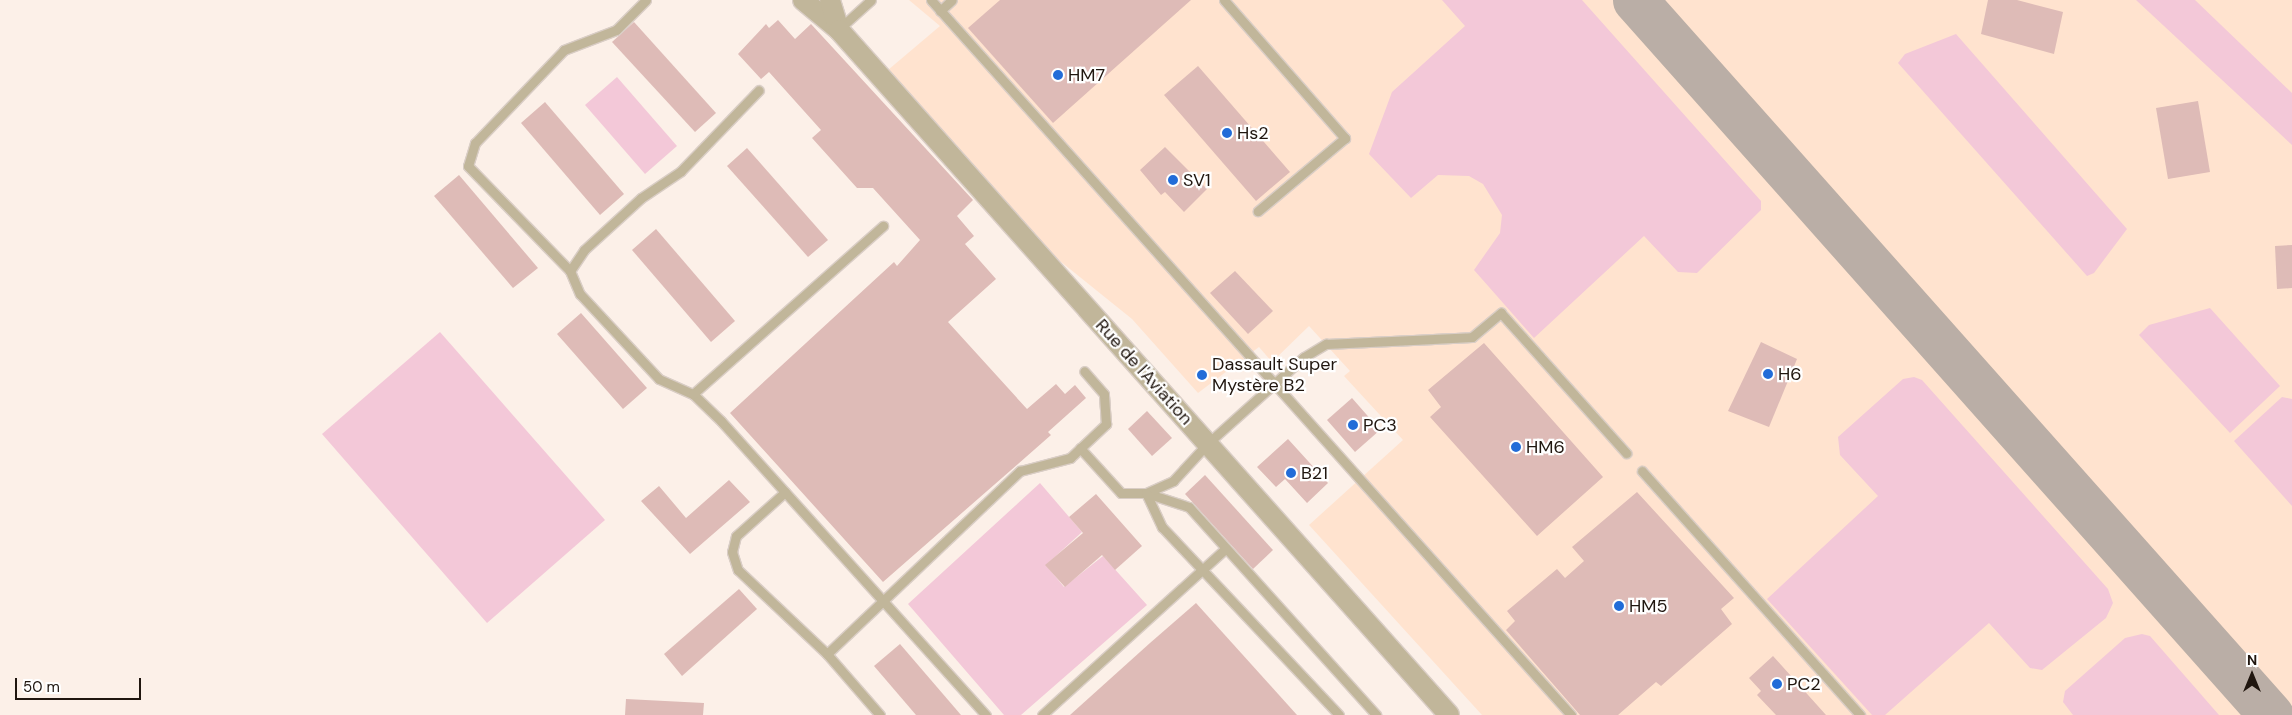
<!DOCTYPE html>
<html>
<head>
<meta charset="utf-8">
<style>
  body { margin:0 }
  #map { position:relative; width:2292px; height:715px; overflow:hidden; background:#fcf0e8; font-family:"DM Sans",sans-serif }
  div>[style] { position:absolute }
  .built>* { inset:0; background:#ffe3cf }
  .green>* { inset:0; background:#f3c8d8 }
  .taxiway>* { height:45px; margin:-22.5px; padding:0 22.5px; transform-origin:22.5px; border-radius:22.5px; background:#baaea6 }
  .building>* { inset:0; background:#debbb7 }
  .roads { filter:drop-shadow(1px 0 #d9cdc5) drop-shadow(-1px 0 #d9cdc5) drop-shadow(0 1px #d9cdc5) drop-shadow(0 -1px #d9cdc5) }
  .service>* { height:9px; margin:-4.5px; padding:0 4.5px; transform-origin:4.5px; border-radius:4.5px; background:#c1b69a }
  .tertiary>* { height:20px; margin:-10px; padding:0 10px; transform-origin:10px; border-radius:10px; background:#c1b69a }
  .dots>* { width:14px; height:14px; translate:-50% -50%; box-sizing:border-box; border:2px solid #fff; border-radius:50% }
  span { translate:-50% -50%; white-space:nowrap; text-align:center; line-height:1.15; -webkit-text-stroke:4.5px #fff; paint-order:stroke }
  .poi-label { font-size:18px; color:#20160f }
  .left { translate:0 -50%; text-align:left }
  .street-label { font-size:18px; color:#20160f }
  .north { position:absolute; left:2227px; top:650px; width:50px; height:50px; -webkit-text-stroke:4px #fff; paint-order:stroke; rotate:0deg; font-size:14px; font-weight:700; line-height:20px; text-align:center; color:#20160f }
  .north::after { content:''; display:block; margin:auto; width:18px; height:22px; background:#20160f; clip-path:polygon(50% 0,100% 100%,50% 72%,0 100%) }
  .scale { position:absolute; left:15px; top:678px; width:126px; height:22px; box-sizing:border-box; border:2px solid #20160f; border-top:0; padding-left:6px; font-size:15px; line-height:18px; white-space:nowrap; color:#20160f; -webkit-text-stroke:4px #fff; paint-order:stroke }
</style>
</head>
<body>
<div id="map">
  <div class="built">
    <i style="clip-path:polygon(909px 0,2292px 0,2292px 715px,1482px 715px,1309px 525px,1403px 440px,1344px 376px,1350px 371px,1309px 326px,1272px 362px,1259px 347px,1198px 393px,1132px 319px,1055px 257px,888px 70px,940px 26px)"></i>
  </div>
  <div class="green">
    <i style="clip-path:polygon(1442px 0,1582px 0,1761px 201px,1761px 210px,1697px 273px,1678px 272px,1644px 236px,1534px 338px,1474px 270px,1500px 233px,1502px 215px,1483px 184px,1469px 176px,1438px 175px,1411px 198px,1369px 154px,1392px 92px,1465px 26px)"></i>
    <i style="clip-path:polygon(2136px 0,2195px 0,2292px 93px,2292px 145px)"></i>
    <i style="clip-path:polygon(1956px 34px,2127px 229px,2094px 273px,2087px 276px,1898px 63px,1905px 54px)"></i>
    <i style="clip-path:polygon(617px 77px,677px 146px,645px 174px,585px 105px)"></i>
    <i style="clip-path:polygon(2210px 308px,2280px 386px,2230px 433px,2139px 335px,2149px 325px)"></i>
    <i style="clip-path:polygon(440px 332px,605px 520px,487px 623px,322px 434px)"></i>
    <i style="clip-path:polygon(1914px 377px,1922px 380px,2108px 589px,2113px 603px,2106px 618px,2042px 670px,2030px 668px,1989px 623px,1885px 715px,1872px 715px,1767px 599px,1878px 496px,1840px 455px,1838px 437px,1903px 379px)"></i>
    <i style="clip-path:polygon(2282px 397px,2292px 399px,2292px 506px,2234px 441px)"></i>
    <i style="clip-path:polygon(1040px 483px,1082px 532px,1046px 565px,1064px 587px,1103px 556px,1147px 605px,1021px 715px,1004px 715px,908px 604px)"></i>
    <i style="clip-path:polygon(2142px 634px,2150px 636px,2219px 715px,2073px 715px,2063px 702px,2065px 691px,2125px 638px)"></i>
  </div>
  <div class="taxiway">
    <i style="left:1635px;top:0;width:957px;rotate:48.35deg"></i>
  </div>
  <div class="building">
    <i style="clip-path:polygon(1000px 0,1191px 0,1053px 123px,968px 28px)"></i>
    <i style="clip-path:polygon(1988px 0,2017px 0,2063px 12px,2054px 54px,1981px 34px)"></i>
    <i style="clip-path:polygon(778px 20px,795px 39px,811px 24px,973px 200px,957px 216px,974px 236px,965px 244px,996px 279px,948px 322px,1027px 409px,1056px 384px,1065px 394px,1075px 385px,1086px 398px,1048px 432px,1051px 435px,883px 582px,730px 413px,894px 262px,897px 266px,920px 240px,873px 188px,857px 188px,812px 138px,821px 130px,769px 72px,761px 79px,738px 54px,766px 24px,769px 28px)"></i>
    <i style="clip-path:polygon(634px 22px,716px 113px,695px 132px,612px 42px)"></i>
    <i style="clip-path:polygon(1198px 66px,1290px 172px,1256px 201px,1164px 95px)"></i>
    <i style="clip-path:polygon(2198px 101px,2210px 172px,2168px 179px,2156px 108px)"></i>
    <i style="clip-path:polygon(545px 102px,624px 194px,600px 215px,521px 123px)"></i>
    <i style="clip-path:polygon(1165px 147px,1207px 189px,1184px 212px,1165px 192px,1161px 195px,1140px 170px)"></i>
    <i style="clip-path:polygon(747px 148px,828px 240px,808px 257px,727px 166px)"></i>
    <i style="clip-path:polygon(459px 175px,538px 268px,513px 288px,434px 196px)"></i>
    <i style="clip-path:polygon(656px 229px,735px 321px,711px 342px,632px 250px)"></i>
    <i style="clip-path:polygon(2292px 245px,2292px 288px,2277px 289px,2275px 246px)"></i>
    <i style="clip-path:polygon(1235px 271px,1273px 311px,1248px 334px,1210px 293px)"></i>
    <i style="clip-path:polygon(581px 313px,647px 388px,623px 409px,557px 334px)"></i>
    <i style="clip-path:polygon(1761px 342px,1797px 359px,1769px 427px,1728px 411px)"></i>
    <i style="clip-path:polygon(1484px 343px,1603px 477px,1537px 536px,1430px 417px,1441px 407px,1428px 390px)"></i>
    <i style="clip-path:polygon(1352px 398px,1380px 430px,1355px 452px,1327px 420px)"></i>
    <i style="clip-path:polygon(1147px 411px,1172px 438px,1152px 456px,1128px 429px)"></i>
    <i style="clip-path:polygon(1288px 439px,1328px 483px,1307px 503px,1285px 479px,1276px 487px,1257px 467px)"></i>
    <i style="clip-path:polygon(1205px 475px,1273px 550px,1253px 569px,1185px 494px)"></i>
    <i style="clip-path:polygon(729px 480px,750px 502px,690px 554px,641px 501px,659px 486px,686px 518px)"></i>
    <i style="clip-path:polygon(1637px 492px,1734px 598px,1721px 609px,1732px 624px,1661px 686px,1656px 682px,1618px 715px,1580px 715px,1506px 630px,1515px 621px,1507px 611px,1557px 569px,1565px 578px,1584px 561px,1572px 547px)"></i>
    <i style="clip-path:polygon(1096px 494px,1142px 546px,1115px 570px,1102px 555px,1065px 587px,1045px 565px,1083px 533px,1069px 517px)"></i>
    <i style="clip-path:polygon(739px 589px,757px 609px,682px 676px,664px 654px)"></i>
    <i style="clip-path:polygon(1196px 603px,1297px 715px,1070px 715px,1150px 643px)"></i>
    <i style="clip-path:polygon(900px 644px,961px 715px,916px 715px,874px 666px)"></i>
    <i style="clip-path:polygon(1773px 656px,1826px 715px,1776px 715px,1757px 695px,1761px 691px,1749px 678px)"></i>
    <i style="clip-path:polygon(626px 699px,704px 703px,703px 715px,625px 715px)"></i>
  </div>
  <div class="roads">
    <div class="service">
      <i style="left:646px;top:0;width:42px;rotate:135deg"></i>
      <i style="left:616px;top:30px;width:56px;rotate:159deg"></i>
      <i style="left:564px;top:50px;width:129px;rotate:133.7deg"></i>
      <i style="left:475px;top:143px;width:24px;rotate:107deg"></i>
      <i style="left:468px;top:166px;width:146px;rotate:45.8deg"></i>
      <i style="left:570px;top:271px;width:25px;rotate:67deg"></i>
      <i style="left:580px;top:294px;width:116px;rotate:47.1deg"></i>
      <i style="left:659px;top:379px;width:37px;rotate:24deg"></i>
      <i style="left:693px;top:394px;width:39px;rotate:44deg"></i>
      <i style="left:721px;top:421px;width:396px;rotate:48deg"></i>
      <i style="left:931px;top:0;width:960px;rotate:48.17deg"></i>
      <i style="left:1224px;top:0;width:184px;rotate:48.8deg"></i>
      <i style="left:1345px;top:138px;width:114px;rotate:140deg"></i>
      <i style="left:940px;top:11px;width:16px;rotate:-43deg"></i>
      <i style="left:839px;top:29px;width:43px;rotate:-42.2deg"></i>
      <i style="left:570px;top:271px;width:25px;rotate:-56deg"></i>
      <i style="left:584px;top:250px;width:77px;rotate:-42.4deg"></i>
      <i style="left:641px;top:198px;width:48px;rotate:-34deg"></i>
      <i style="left:681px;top:171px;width:112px;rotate:-46.1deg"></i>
      <i style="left:693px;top:394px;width:254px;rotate:-41.5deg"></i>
      <i style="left:1080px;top:448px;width:61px;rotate:47.7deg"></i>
      <i style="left:1121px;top:493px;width:25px"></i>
      <i style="left:1146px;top:493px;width:45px;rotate:18deg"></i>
      <i style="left:1189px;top:507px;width:280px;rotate:48deg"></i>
      <i style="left:1642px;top:471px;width:327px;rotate:48.2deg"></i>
      <i style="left:785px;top:492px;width:66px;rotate:138.1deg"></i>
      <i style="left:736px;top:536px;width:16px;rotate:104deg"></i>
      <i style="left:732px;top:552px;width:19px;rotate:72deg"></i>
      <i style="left:738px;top:570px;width:122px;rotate:43.3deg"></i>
      <i style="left:1146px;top:493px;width:30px;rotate:-24deg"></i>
      <i style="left:1173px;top:481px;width:50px;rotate:-47.4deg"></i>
      <i style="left:1207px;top:444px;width:130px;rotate:-41.9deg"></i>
      <i style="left:1304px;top:357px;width:26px;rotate:-31deg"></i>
      <i style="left:1326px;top:344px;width:146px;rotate:-2.7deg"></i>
      <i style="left:1472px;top:337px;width:38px;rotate:-40deg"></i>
      <i style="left:1501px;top:313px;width:188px;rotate:48.2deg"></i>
      <i style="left:1146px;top:493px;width:38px;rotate:65deg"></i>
      <i style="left:1162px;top:527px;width:258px;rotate:46.7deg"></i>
      <i style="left:880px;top:715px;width:81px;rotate:-131deg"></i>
      <i style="left:827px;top:654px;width:266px;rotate:-43.5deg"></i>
      <i style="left:1020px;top:471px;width:52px;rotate:-14.6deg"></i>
      <i style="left:1070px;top:458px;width:50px;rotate:-43.4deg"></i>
      <i style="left:1106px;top:424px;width:30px;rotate:-94deg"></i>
      <i style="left:1104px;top:394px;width:30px;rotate:-131deg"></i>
      <i style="left:1042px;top:715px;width:248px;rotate:-42.2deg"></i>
    </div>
    <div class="tertiary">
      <i style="left:803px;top:0;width:47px;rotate:39.8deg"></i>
      <i style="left:839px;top:30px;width:31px;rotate:-107deg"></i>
      <i style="left:839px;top:30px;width:917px;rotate:48.31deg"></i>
    </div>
  </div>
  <div class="dots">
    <i style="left:1058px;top:75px;background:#226cd8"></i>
    <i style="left:1227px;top:133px;background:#226cd8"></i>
    <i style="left:1173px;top:180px;background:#226cd8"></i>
    <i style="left:1768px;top:374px;background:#226cd8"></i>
    <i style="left:1202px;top:375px;background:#226cd8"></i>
    <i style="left:1353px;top:425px;background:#226cd8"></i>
    <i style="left:1516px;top:447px;background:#226cd8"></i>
    <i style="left:1291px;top:473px;background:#226cd8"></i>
    <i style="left:1619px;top:606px;background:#226cd8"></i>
    <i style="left:1777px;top:684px;background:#226cd8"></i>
  </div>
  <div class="poi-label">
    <span class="left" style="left:1068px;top:75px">HM7</span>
    <span class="left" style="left:1237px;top:133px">Hs2</span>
    <span class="left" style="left:1183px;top:180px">SV1</span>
    <span class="left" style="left:1212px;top:375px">Dassault Super<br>Mystère B2</span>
    <span class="left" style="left:1778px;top:374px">H6</span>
    <span class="left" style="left:1363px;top:425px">PC3</span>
    <span class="left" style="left:1526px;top:447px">HM6</span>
    <span class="left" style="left:1301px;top:473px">B21</span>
    <span class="left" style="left:1629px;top:606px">HM5</span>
    <span class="left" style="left:1787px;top:684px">PC2</span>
  </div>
  <div class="street-label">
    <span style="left:1144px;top:372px;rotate:48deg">Rue de l'Aviation</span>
  </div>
  <div class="north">N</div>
  <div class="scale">50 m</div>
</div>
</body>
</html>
